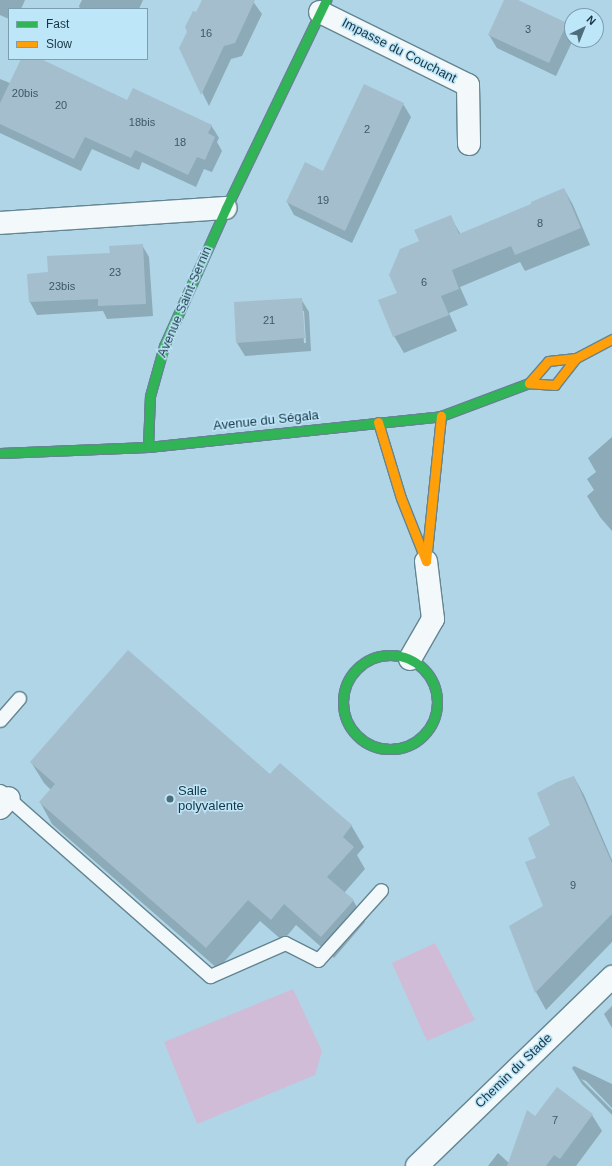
<!DOCTYPE html>
<html>
<head>
<meta charset="utf-8">
<style>
  body { margin:0 }
  #map { position:relative; width:612px; height:1166px; overflow:hidden; background:#afd5e6; font-family:Helvetica,sans-serif }
  div>[style] { position:absolute }
  .green>* { inset:0; background:#d1bcd7 }
  .shadow>* { inset:0; background:#0003 }
  .building>* { inset:0; background:#a4bece }
  .roads { filter:drop-shadow(1px 0 #648592) drop-shadow(-1px 0 #648592) drop-shadow(0 1px #648592) drop-shadow(0 -1px #648592) }
  .lane>* { height:13px; margin:-6.5px; padding:0 6.5px; transform-origin:6.5px; border-radius:6.5px; background:#f3f9fb }
  .street>* { height:22px; margin:-11px; padding:0 11px; transform-origin:11px; border-radius:11px; background:#f3f9fb }
  .fast>* { height:9px; margin:-4.5px; padding:0 4.5px; transform-origin:4.5px; border-radius:4.5px; background:#30b455 }
  .fast>.ring { margin:-4.5px; padding:0; box-sizing:content-box; background:none; border:9px solid #30b455; border-radius:50% }
  .slow>* { height:9px; margin:-4.5px; padding:0 4.5px; transform-origin:4.5px; border-radius:4.5px; background:#ff9f0a }
  .dots>* { width:11px; height:11px; translate:-50% -50%; box-sizing:border-box; border:2px solid #bee6f9; border-radius:50% }
  span { translate:-50% -50%; white-space:nowrap; text-align:center; line-height:1.15; -webkit-text-stroke:3px #bee6f9; paint-order:stroke }
  .number-label { font-size:11px; color:#3c5966 }
  .number-label span { -webkit-text-stroke-width:0 }
  .street-label { font-size:13px; color:#183541 }
  .poi-label { font-size:13px; color:#183541 }
  .left { translate:0 -50%; text-align:left }
  .legend { position:absolute; left:8px; top:8px; width:140px; height:52px; box-sizing:border-box; background:#bee6f9; border:1px solid #7c9faf; margin:0; padding:5px 7px; list-style:none; font-size:12px; color:#183541 }
  .legend li { display:flex; align-items:center; gap:8px; height:20px }
  .legend b { width:20px; border:1px solid #7c9faf }
  .north { position:absolute; left:564px; top:8px; width:40px; height:40px; box-sizing:border-box; background:#bee6f9; border:1px solid #7c9faf; border-radius:50%; rotate:43deg; font-size:11px; font-weight:700; line-height:16px; text-align:center; color:#183541 }
  .north::after { content:''; display:block; margin:auto; width:14px; height:18px; background:#4d6d7b; clip-path:polygon(50% 0,100% 100%,50% 72%,0 100%) }
</style>
</head>
<body>
<div id="map">
  <div class="green">
    <i style="clip-path:polygon(435px 943px,475px 1020px,427px 1041px,392px 963px)"></i>
    <i style="clip-path:polygon(293px 989px,322px 1051px,315px 1075px,197px 1124px,164px 1042px)"></i>
  </div>
  <div class="shadow">
    <i style="clip-path:polygon(0 0,25px 0,21px 9px,9px 9px,9px 19px,0 15px)"></i>
    <i style="clip-path:polygon(82px 0,143px 0,139px 9px,80px 9px,79px 6px)"></i>
    <i style="clip-path:polygon(203px 0,252px 0,262px 14px,242px 56px,231px 59px,209px 106px,180px 48px)"></i>
    <i style="clip-path:polygon(506px 0,515px 0,566px 24px,572px 34px,573px 40px,556px 76px,497px 48px,489px 35px)"></i>
    <i style="clip-path:polygon(22px 59px,38px 59px,128px 102px,211px 125px,219px 138px,217px 142px,222px 151px,212px 172px,204px 169px,196px 187px,142px 162px,139px 170px,92px 149px,81px 171px,0 133px,0 79px,10px 83px)"></i>
    <i style="clip-path:polygon(403px 104px,411px 117px,352px 243px,294px 215px,287px 202px)"></i>
    <i style="clip-path:polygon(564px 189px,573px 205px,590px 245px,525px 271px,520px 262px,460px 287px,468px 305px,449px 313px,457px 331px,404px 353px,394px 336px,398px 293px,420px 242px,450px 216px,461px 235px,533px 205px)"></i>
    <i style="clip-path:polygon(142px 245px,149px 257px,153px 316px,107px 319px,103px 311px,37px 315px,30px 302px,111px 254px)"></i>
    <i style="clip-path:polygon(evenodd,301px 299px,309px 312px,311px 351px,245px 356px,237px 343px,301px 299px,302px 311px,304px 311px,306px 343px,304px 343px,302px 311px)"></i>
    <i style="clip-path:polygon(612px 437px,612px 531px,600px 517px,587px 496px,594px 490px,587px 479px,596px 472px,588px 458px)"></i>
    <i style="clip-path:polygon(31px 762px,270px 775px,351px 825px,364px 847px,357px 855px,365px 869px,344px 893px,353px 900px,365px 922px,334px 958px,296px 925px,283px 941px,260px 921px,218px 969px,52px 824px,40px 802px,51px 790px,44px 783px)"></i>
    <i style="clip-path:polygon(574px 777px,584px 795px,612px 860px,612px 942px,546px 1010px,536px 992px,510px 926px,544px 907px,537px 859px)"></i>
    <i style="clip-path:polygon(612px 1006px,612px 1028px,604px 1014px)"></i>
    <i style="clip-path:polygon(574px 1066px,612px 1084px,612px 1108px,586px 1081px,581px 1079px,612px 1110px,612px 1115px,582px 1084px,572px 1068px)"></i>
    <i style="clip-path:polygon(592px 1115px,602px 1131px,576px 1166px,488px 1166px,498px 1153px,509px 1163px)"></i>
  </div>
  <div class="building">
    <i style="clip-path:polygon(202px 0,255px 0,235px 43px,224px 46px,201px 95px,179px 48px,187px 32px,185px 27px,193px 11px,196px 12px)"></i>
    <i style="clip-path:polygon(504px 0,518px 0,567px 23px,549px 63px,488px 35px)"></i>
    <i style="clip-path:polygon(21px 59px,41px 59px,127px 100px,133px 88px,212px 125px,208px 133px,215px 137px,205px 160px,197px 157px,188px 175px,135px 150px,131px 158px,85px 137px,74px 159px,0 124px,0 103px)"></i>
    <i style="clip-path:polygon(364px 84px,404px 103px,345px 231px,286px 202px,305px 162px,323px 171px)"></i>
    <i style="clip-path:polygon(564px 188px,581px 228px,515px 255px,511px 246px,452px 270px,459px 289px,441px 296px,449px 315px,393px 337px,378px 300px,397px 293px,389px 275px,400px 249px,419px 241px,414px 230px,451px 215px,459px 234px,531px 204px,531px 202px)"></i>
    <i style="clip-path:polygon(143px 244px,146px 304px,98px 306px,98px 299px,29px 302px,27px 274px,48px 272px,47px 256px,110px 253px,109px 246px)"></i>
    <i style="clip-path:polygon(302px 298px,305px 338px,236px 343px,234px 302px)"></i>
    <i style="clip-path:polygon(128px 650px,270px 774px,280px 763px,352px 825px,343px 837px,354px 847px,327px 877px,354px 900px,321px 937px,284px 904px,271px 920px,248px 900px,206px 948px,39px 802px,55px 784px,30px 762px)"></i>
    <i style="clip-path:polygon(574px 776px,612px 863px,612px 914px,535px 993px,509px 926px,543px 906px,525px 862px,536px 858px,528px 838px,550px 825px,537px 793px,557px 782px)"></i>
    <i style="clip-path:polygon(557px 1087px,593px 1114px,560px 1159px,554px 1155px,546px 1166px,507px 1166px,527px 1110px,535px 1116px)"></i>
  </div>
  <div class="roads">
    <div class="lane">
      <i style="left:0;top:720px;width:29px;rotate:-49deg"></i>
      <i style="left:0;top:791px;width:280px;rotate:41.4deg"></i>
      <i style="left:210px;top:976px;width:82px;rotate:-23.7deg"></i>
      <i style="left:285px;top:943px;width:37px;rotate:27deg"></i>
      <i style="left:318px;top:960px;width:94px;rotate:-48deg"></i>
    </div>
    <div class="street">
      <i style="left:320px;top:12px;width:165px;rotate:26.3deg"></i>
      <i style="left:468px;top:85px;width:59px;rotate:89deg"></i>
      <i style="left:0;top:223px;width:226px;rotate:-3.8deg"></i>
      <i style="left:410px;top:659px;width:46px;rotate:-60.1deg"></i>
      <i style="left:433px;top:619px;width:58px;rotate:-96.9deg"></i>
      <i style="left:0;top:808px;width:13px;rotate:-48deg"></i>
      <i style="left:417px;top:1166px;width:272px;rotate:-44.1deg"></i>
    </div>
    <div class="fast">
      <i style="left:148px;top:447px;width:51px;rotate:-87.8deg"></i>
      <i style="left:150px;top:396px;width:52px;rotate:-74.4deg"></i>
      <i style="left:164px;top:346px;width:151px;rotate:-65.8deg"></i>
      <i style="left:226px;top:208px;width:231px;rotate:-64.3deg"></i>
      <i style="left:0;top:453px;width:148px;rotate:-2.3deg"></i>
      <i style="left:148px;top:447px;width:295px;rotate:-6deg"></i>
      <i style="left:441px;top:416px;width:94px;rotate:-20.6deg"></i>
      <i class="ring" style="left:343px;top:655px;width:85px;height:85px"></i>
    </div>
    <div class="slow">
      <i style="left:576px;top:358px;width:34px;rotate:128deg"></i>
      <i style="left:555px;top:385px;width:26px;rotate:-176deg"></i>
      <i style="left:529px;top:383px;width:29px;rotate:-49deg"></i>
      <i style="left:548px;top:361px;width:28px;rotate:-6deg"></i>
      <i style="left:576px;top:358px;width:41px;rotate:-27.8deg"></i>
      <i style="left:378px;top:422px;width:79px;rotate:73.2deg"></i>
      <i style="left:401px;top:498px;width:68px;rotate:68.4deg"></i>
      <i style="left:426px;top:561px;width:146px;rotate:-84.1deg"></i>
    </div>
  </div>
  <div class="dots">
    <i style="left:170px;top:799px;background:#4d6d7b"></i>
  </div>
  <div class="number-label">
    <span style="left:528px;top:29px">3</span>
    <span style="left:206px;top:33px">16</span>
    <span style="left:25px;top:93px">20bis</span>
    <span style="left:61px;top:105px">20</span>
    <span style="left:142px;top:122px">18bis</span>
    <span style="left:367px;top:129px">2</span>
    <span style="left:180px;top:142px">18</span>
    <span style="left:323px;top:200px">19</span>
    <span style="left:540px;top:223px">8</span>
    <span style="left:115px;top:272px">23</span>
    <span style="left:424px;top:282px">6</span>
    <span style="left:62px;top:286px">23bis</span>
    <span style="left:269px;top:320px">21</span>
    <span style="left:573px;top:885px">9</span>
    <span style="left:555px;top:1120px">7</span>
  </div>
  <div class="street-label">
    <span style="left:399px;top:51px;rotate:27deg">Impasse du Couchant</span>
    <span style="left:185px;top:302px;rotate:-67deg">Avenue Saint-Sernin</span>
    <span style="left:266px;top:421px;rotate:-6deg">Avenue du Ségala</span>
    <span style="left:514px;top:1071px;rotate:-44deg">Chemin du Stade</span>
  </div>
  <div class="poi-label">
    <span class="left" style="left:178px;top:799px">Salle<br>polyvalente</span>
  </div>
  <ul class="legend">
  <li><b style="height:5px;background:#30b455"></b>Fast</li>
  <li><b style="height:5px;background:#ff9f0a"></b>Slow</li>
  </ul>
  <div class="north">N</div>
</div>
</body>
</html>
